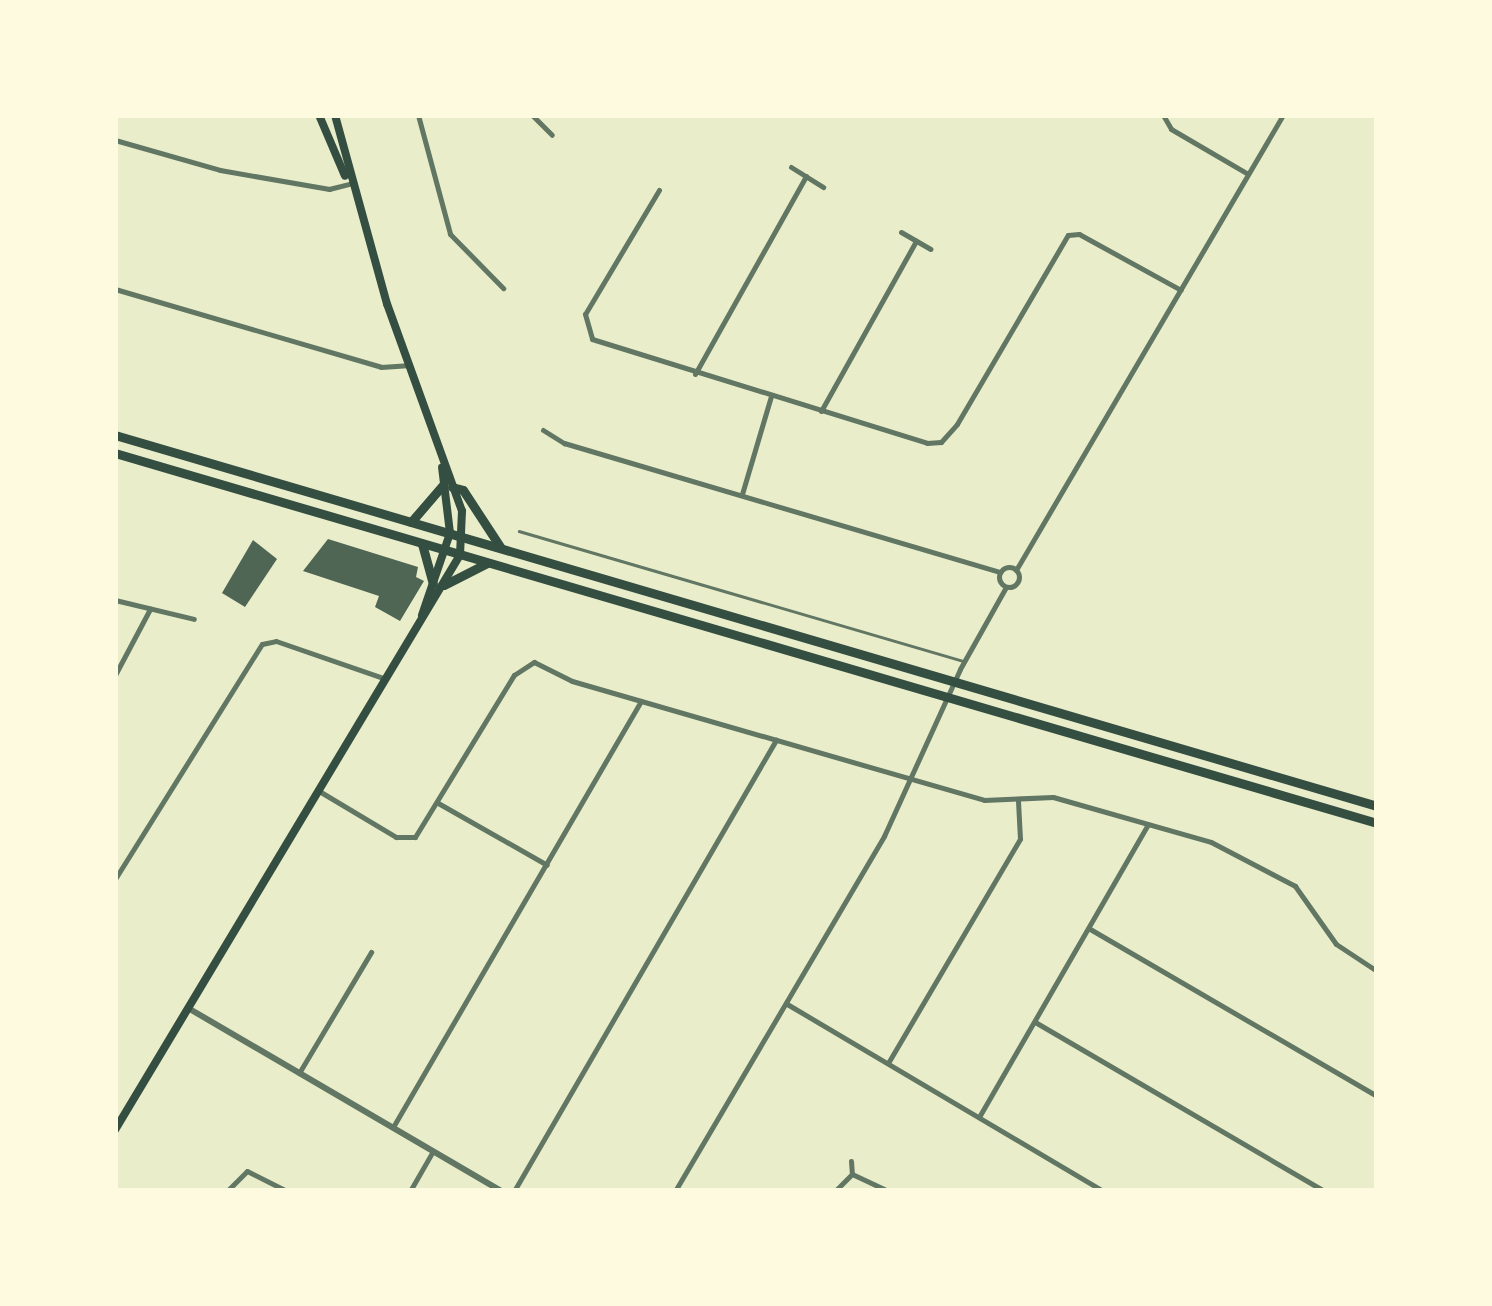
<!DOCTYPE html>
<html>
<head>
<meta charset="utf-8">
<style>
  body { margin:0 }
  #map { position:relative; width:1492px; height:1306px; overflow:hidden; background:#e9edc9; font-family:"DM Sans",sans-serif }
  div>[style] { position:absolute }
  .building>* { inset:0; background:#4f6655 }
  .service>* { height:2.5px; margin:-1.25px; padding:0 1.25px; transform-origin:1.25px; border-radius:1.25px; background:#617663 }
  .minor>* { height:5px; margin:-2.5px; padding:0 2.5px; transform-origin:2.5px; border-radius:2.5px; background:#617663 }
  .minor>.ring { margin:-2.5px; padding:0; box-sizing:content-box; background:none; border:5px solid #617663; border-radius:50% }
  .tertiary>* { height:6px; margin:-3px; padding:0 3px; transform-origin:3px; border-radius:3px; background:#617663 }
  .secondary>* { height:8px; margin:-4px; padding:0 4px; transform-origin:4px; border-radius:4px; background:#344e41 }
  .trunk>* { height:9px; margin:-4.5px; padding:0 4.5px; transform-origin:4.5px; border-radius:4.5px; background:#344e41 }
  span { translate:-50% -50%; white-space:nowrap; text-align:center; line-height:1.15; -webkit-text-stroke:8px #fefae0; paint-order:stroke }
  .frame { position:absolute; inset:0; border:118px solid #fefae0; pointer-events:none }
</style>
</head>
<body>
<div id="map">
  <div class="building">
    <i style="clip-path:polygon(328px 539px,418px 567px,416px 577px,424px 581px,400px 621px,375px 607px,379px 596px,303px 571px)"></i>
    <i style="clip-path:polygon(253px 540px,277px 559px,245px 607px,222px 593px)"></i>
  </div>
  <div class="service">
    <i style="left:519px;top:531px;width:463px;rotate:16.3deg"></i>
  </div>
  <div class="minor">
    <i style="left:418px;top:115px;width:123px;rotate:74.9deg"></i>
    <i style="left:450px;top:234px;width:76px;rotate:45.5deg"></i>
    <i style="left:532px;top:115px;width:28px;rotate:45deg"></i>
    <i style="left:1163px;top:115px;width:16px;rotate:60deg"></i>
    <i style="left:1171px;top:129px;width:89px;rotate:30.3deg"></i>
    <i style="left:115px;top:140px;width:109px;rotate:15.9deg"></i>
    <i style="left:220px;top:170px;width:111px;rotate:9.9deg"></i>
    <i style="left:329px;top:189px;width:21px;rotate:-14deg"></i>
    <i style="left:791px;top:167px;width:38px;rotate:32deg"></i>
    <i style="left:659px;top:190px;width:144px;rotate:120.8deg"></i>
    <i style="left:585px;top:314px;width:26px;rotate:74deg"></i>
    <i style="left:592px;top:339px;width:351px;rotate:17.2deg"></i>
    <i style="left:927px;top:443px;width:14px;rotate:-4deg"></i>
    <i style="left:941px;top:442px;width:24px;rotate:-48deg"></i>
    <i style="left:957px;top:424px;width:219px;rotate:-59.6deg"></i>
    <i style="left:1068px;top:235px;width:11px;rotate:-5deg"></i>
    <i style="left:1079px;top:234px;width:116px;rotate:28.8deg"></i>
    <i style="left:901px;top:232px;width:34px;rotate:30deg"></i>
    <i style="left:115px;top:289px;width:277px;rotate:16.3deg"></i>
    <i style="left:381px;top:367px;width:26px;rotate:-4deg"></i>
    <i style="left:695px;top:374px;width:227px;rotate:-60.7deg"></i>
    <i style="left:821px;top:411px;width:195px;rotate:-60.8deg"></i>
    <i style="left:543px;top:430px;width:25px;rotate:32deg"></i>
    <i style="left:564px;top:443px;width:455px;rotate:16.5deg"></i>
    <i style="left:742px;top:494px;width:102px;rotate:-73.5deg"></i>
    <i class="ring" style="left:999px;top:567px;width:15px;height:15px"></i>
    <i style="left:1016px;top:570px;width:528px;rotate:-59.6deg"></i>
    <i style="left:115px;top:600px;width:81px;rotate:13.5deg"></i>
    <i style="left:115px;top:675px;width:75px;rotate:-62.1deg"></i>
    <i style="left:319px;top:791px;width:90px;rotate:30.9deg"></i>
    <i style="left:396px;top:837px;width:19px"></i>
    <i style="left:415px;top:837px;width:190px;rotate:-58.6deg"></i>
    <i style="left:514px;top:675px;width:24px;rotate:-33deg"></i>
    <i style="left:534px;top:662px;width:42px;rotate:26.6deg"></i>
    <i style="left:572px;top:681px;width:429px;rotate:16.1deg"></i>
    <i style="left:984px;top:800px;width:69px;rotate:-2.5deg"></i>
    <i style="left:1053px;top:797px;width:164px;rotate:15.9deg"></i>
    <i style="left:1211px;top:842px;width:95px;rotate:27.6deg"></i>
    <i style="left:1295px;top:886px;width:71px;rotate:54.7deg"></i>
    <i style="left:1336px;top:944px;width:49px;rotate:33.4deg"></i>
    <i style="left:438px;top:803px;width:125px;rotate:29.6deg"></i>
    <i style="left:115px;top:879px;width:277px;rotate:-58deg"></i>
    <i style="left:262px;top:644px;width:14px;rotate:-12deg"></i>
    <i style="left:276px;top:641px;width:113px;rotate:19.1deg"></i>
    <i style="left:1090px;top:929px;width:332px;rotate:30.2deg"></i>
    <i style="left:787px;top:1004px;width:367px;rotate:30.6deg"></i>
    <i style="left:1035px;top:1022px;width:335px;rotate:30.3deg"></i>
    <i style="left:888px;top:1063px;width:260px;rotate:-59.5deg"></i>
    <i style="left:1020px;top:839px;width:39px;rotate:-93deg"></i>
    <i style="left:299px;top:1073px;width:141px;rotate:-59.2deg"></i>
    <i style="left:979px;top:1117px;width:338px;rotate:-60deg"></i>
    <i style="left:393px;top:1127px;width:493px;rotate:-59.8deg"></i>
    <i style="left:851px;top:1161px;width:13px;rotate:86deg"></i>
    <i style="left:852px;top:1174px;width:40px;rotate:25deg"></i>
    <i style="left:227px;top:1191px;width:28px;rotate:-45deg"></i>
    <i style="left:247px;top:1171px;width:45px;rotate:26.6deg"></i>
    <i style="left:410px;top:1191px;width:46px;rotate:-60.1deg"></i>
    <i style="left:514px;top:1191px;width:522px;rotate:-59.85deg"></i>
    <i style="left:675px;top:1191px;width:412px;rotate:-59.5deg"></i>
    <i style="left:884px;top:836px;width:183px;rotate:-65.5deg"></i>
    <i style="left:960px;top:669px;width:94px;rotate:-60.7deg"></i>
    <i style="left:835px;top:1191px;width:24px;rotate:-45deg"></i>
  </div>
  <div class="tertiary">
    <i style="left:188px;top:1008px;width:363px;rotate:30.3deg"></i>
  </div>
  <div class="secondary">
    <i style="left:319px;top:115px;width:66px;rotate:66.9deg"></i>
    <i style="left:422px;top:615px;width:87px;rotate:-71.1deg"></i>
    <i style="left:450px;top:533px;width:66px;rotate:-96.9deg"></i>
    <i style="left:115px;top:1130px;width:671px;rotate:-59.04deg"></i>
    <i style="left:460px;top:555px;width:44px;rotate:-87.4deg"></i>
    <i style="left:462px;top:511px;width:220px;rotate:-109.9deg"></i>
    <i style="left:387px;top:304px;width:196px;rotate:-105.4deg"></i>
  </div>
  <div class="trunk">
    <i style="left:115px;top:435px;width:1315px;rotate:16.38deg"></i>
    <i style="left:115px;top:453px;width:1315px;rotate:16.34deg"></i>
    <i style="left:452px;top:487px;width:11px;rotate:15deg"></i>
    <i style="left:463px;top:490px;width:69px;rotate:56.8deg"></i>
    <i style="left:411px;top:522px;width:48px;rotate:-49.3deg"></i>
    <i style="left:422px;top:544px;width:41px;rotate:74.6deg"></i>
    <i style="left:444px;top:585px;width:48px;rotate:-27.1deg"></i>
  </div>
  <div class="frame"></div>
</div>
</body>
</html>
